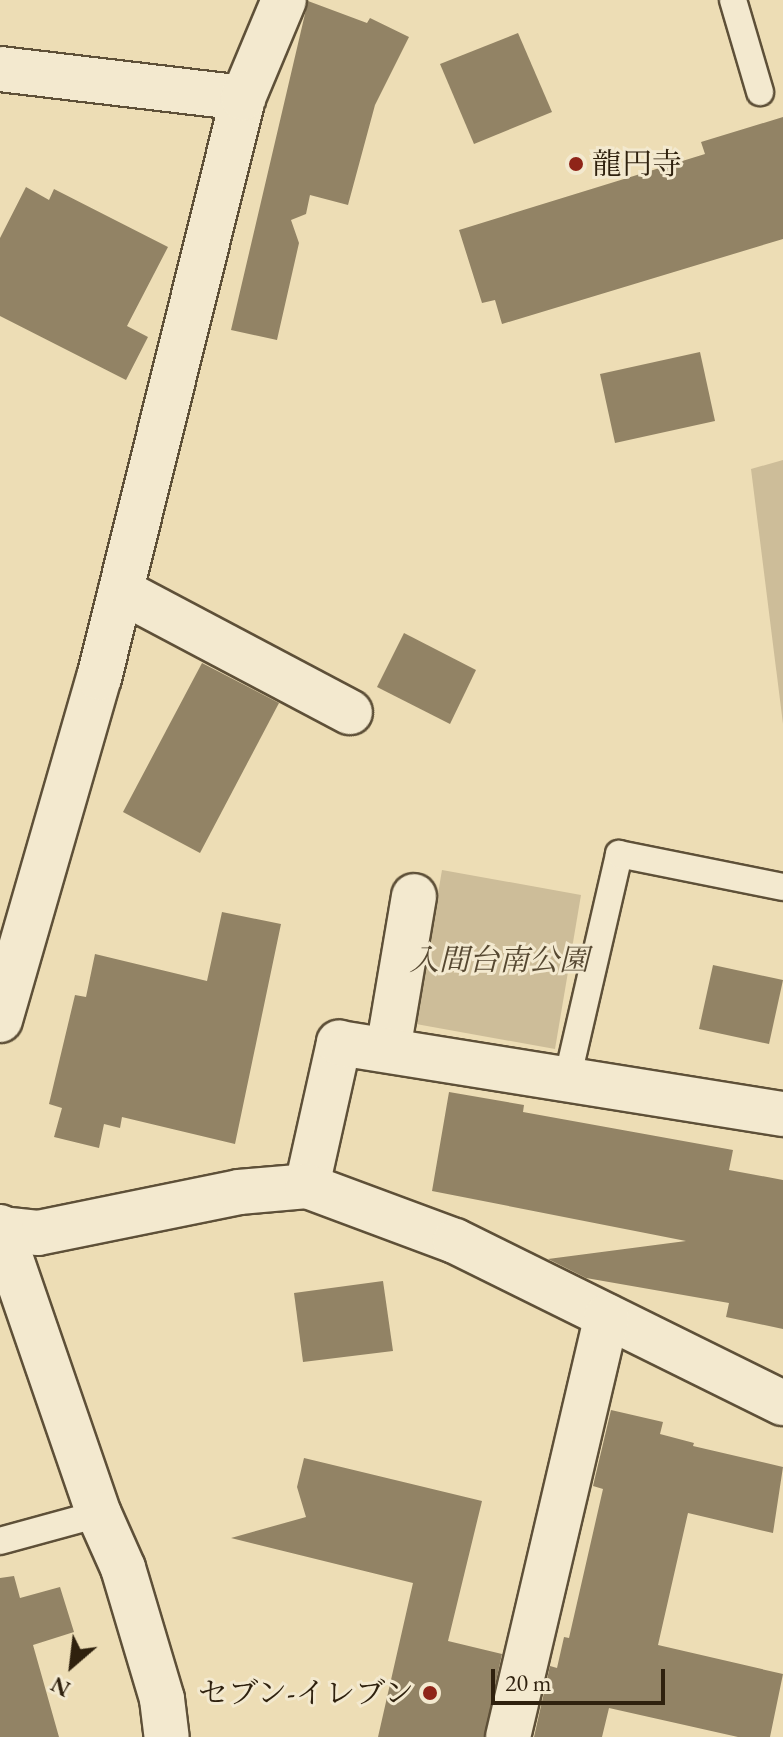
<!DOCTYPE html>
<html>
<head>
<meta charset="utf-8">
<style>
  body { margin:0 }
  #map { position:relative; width:783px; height:1737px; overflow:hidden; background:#edddb5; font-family:"EB Garamond","Noto Serif JP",serif }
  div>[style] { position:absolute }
  .green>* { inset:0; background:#cdbd99 }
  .building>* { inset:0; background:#928365 }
  .roads { filter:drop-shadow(2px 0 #5e5038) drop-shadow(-2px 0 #5e5038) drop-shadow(0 2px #5e5038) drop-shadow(0 -2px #5e5038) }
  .lane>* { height:26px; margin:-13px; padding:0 13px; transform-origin:13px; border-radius:13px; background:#f3e9cf }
  .street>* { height:44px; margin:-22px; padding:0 22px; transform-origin:22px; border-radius:22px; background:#f3e9cf }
  .secondary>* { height:44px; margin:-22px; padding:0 22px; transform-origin:22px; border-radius:22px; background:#f3e9cf }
  .dots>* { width:22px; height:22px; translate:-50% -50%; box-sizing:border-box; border:4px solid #f3e9cf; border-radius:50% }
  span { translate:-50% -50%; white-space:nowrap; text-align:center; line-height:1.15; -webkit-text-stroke:6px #f3e9cf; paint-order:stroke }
  .poi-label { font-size:30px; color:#2f210e }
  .left { translate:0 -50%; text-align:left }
  .right { translate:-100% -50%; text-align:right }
  .park-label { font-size:30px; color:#564831; font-style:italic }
  .north { position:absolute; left:32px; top:1625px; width:80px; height:80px; -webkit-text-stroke:6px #f3e9cf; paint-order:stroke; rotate:208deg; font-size:22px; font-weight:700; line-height:32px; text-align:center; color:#2f210e }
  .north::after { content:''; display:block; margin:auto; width:28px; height:36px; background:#2f210e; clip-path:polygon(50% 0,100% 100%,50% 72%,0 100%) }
  .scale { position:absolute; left:491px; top:1669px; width:174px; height:36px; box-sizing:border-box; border:4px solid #2f210e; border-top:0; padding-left:10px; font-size:24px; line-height:28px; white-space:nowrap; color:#2f210e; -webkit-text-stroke:6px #f3e9cf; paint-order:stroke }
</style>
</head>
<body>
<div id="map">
  <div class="green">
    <i style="clip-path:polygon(783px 460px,783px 724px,751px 469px)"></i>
    <i style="clip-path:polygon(442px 870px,581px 895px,555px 1049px,416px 1024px)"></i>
  </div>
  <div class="building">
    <i style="clip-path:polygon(308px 1px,367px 23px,370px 18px,409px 37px,375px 105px,348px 205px,310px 195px,306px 214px,291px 220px,299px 243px,277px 340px,231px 330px)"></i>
    <i style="clip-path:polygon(518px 33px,552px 112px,474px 144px,440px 64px)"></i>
    <i style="clip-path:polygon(783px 117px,783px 239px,502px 324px,495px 300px,482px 303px,459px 230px,705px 154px,701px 142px)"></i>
    <i style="clip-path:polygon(26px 187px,49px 200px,54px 189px,168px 247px,127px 326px,148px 337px,126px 380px,0 316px,0 238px)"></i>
    <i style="clip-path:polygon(700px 352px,715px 421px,615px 443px,600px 374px)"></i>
    <i style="clip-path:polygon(404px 633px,476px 670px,450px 724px,377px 687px)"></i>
    <i style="clip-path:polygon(202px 663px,279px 703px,200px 853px,123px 812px)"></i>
    <i style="clip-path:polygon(222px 912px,281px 924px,235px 1144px,122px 1117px,120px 1128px,104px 1124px,99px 1148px,54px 1137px,62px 1108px,49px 1104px,75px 995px,86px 997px,95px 954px,207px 981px)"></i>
    <i style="clip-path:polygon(713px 965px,783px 980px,769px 1044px,699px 1029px)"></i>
    <i style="clip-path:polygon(449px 1092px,524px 1105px,523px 1112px,733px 1150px,729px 1170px,783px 1180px,783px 1329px,726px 1317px,729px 1303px,586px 1278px,548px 1259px,686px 1241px,432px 1191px)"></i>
    <i style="clip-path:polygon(383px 1281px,393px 1351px,303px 1362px,294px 1293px)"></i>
    <i style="clip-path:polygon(611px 1410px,663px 1422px,660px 1434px,694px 1443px,693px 1446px,783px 1467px,773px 1533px,688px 1513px,658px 1645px,783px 1674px,770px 1737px,738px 1737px,609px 1708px,602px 1737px,534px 1737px,550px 1666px,557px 1668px,564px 1637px,569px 1638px,603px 1489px,593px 1486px)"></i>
    <i style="clip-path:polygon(304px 1458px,482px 1501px,448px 1641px,502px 1654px,484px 1737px,378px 1737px,413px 1583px,231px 1538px,306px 1517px,297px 1487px)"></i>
    <i style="clip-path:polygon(14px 1576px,20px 1598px,60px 1587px,74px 1632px,33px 1645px,59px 1737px,0 1737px,0 1578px)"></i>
  </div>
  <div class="roads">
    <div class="lane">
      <i style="left:733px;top:0;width:96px;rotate:73.6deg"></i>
      <i style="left:567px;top:1080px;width:232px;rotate:-77deg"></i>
      <i style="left:619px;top:854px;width:167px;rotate:11.4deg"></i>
      <i style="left:0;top:1541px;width:103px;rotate:-15.3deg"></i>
    </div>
    <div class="street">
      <i style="left:121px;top:591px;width:259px;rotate:27.9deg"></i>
      <i style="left:388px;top:1050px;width:156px;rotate:-80.4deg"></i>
      <i style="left:307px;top:1186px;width:147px;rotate:-77.4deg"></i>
      <i style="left:339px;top:1043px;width:450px;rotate:9.1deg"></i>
      <i style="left:0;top:1229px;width:38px;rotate:6deg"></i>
      <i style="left:38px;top:1233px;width:205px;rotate:-11.5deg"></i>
      <i style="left:239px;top:1192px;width:68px;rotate:-5deg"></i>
      <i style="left:307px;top:1186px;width:158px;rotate:20.4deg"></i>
      <i style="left:455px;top:1241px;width:366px;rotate:26.3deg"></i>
      <i style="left:508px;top:1737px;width:432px;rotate:-76.8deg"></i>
    </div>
    <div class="secondary">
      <i style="left:0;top:69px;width:245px;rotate:6.8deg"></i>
      <i style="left:0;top:1020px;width:356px;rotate:-73.9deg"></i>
      <i style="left:99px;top:678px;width:598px;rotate:-76.06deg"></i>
      <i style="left:243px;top:98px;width:106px;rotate:-67.3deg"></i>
      <i style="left:0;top:1227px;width:304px;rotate:71deg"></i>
      <i style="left:99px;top:1514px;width:59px;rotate:66deg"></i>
      <i style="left:123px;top:1568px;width:137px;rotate:73.4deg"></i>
      <i style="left:162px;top:1699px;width:38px;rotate:83deg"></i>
    </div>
  </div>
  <div class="dots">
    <i style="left:576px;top:164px;background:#8f2418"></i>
    <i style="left:430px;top:1693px;background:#8f2418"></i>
  </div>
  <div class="poi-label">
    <span class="left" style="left:592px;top:164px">龍円寺</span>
    <span class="right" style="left:414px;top:1693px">セブン-イレブン</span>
  </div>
  <div class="park-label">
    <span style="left:499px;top:960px">入間台南公園</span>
  </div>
  <div class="north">N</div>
  <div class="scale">20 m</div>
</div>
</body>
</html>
